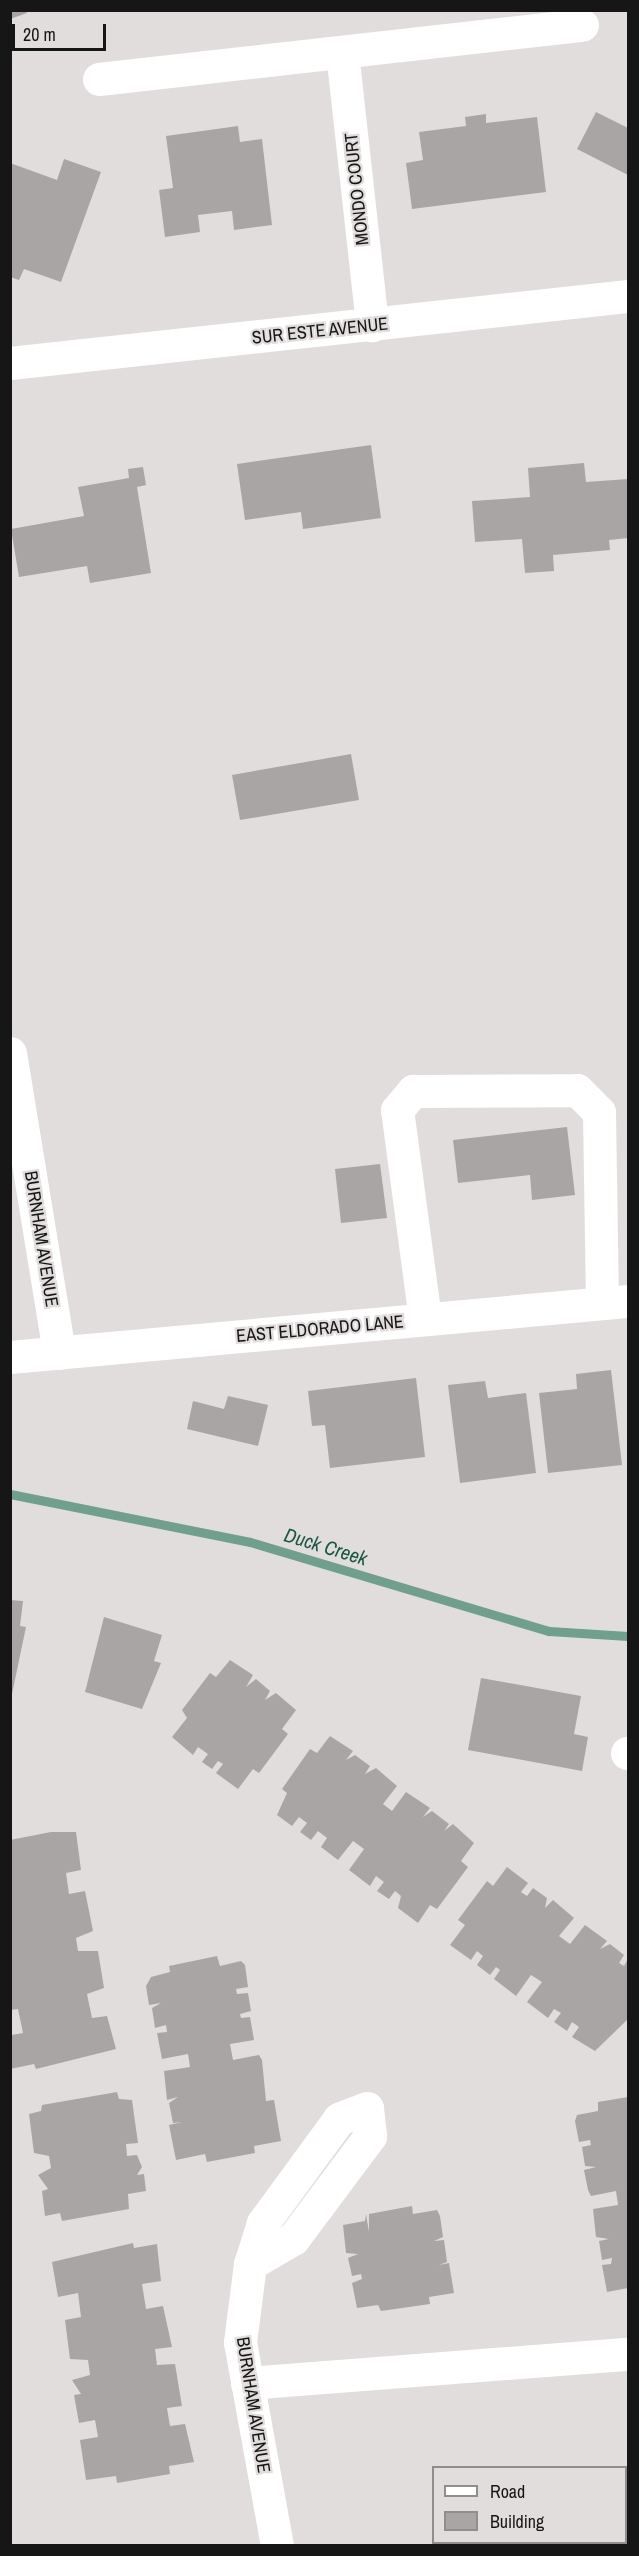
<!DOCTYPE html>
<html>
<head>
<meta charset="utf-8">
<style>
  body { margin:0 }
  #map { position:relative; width:639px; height:2556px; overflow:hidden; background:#e2dddd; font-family:"Archivo Narrow",sans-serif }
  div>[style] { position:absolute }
  .stream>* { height:9px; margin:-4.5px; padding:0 4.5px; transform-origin:4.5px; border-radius:4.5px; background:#709f8d }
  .building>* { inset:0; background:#aaa5a5 }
  .minor>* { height:33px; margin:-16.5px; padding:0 16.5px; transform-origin:16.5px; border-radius:16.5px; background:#fff }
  span { translate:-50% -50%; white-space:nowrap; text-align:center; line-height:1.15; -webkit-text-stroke:4.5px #e2dddd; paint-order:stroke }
  .street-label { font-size:18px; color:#171616 }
  .water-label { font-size:20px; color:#1a5744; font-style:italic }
  .frame { position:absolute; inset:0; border:12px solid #171616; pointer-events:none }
  .legend { position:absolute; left:432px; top:2466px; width:195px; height:78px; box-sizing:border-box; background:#e2dddd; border:2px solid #918d8d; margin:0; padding:8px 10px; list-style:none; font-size:18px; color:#171616 }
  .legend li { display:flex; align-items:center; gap:12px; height:30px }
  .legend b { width:30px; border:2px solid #918d8d }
  .scale { position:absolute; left:12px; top:24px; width:94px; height:27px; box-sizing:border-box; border:3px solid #171616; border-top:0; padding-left:8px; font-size:18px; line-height:21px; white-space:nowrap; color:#171616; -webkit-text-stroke:4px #e2dddd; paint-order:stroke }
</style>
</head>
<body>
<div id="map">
  <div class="stream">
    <i style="left:10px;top:1494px;width:245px;rotate:11.3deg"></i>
    <i style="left:250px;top:1542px;width:312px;rotate:16.6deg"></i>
    <i style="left:549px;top:1631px;width:79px;rotate:3.6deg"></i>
  </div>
  <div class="building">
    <i style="clip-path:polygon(10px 10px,26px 10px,27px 13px,10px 19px)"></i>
    <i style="clip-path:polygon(596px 112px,628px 128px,628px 175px,577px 149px)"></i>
    <i style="clip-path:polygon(486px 114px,486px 123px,537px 117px,546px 192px,412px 209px,406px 163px,423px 160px,419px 132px,466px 126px,465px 117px)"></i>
    <i style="clip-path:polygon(238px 126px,240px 142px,262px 139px,272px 225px,234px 230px,232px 211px,198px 215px,200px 232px,165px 237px,159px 190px,173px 188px,166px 136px)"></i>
    <i style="clip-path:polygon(64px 159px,101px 172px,61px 282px,24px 269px,19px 280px,10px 277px,10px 163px,57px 180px)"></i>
    <i style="clip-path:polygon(371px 445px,381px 518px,303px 529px,301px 512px,245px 520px,237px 464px)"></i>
    <i style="clip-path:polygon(584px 463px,586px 482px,628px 479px,628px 538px,609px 540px,610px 550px,553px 555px,554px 571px,525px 573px,522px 539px,475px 542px,472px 501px,530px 497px,528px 468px)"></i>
    <i style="clip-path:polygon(143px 467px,146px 485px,137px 487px,151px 573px,90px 583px,87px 566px,19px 577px,11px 529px,84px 516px,78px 487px,129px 478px,128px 469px)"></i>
    <i style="clip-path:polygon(351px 754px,359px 800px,240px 820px,232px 775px)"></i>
    <i style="clip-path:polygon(567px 1127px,575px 1195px,532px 1200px,530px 1175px,458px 1183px,453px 1140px)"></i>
    <i style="clip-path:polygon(380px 1164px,387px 1218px,341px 1223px,335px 1169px)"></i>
    <i style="clip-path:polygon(611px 1370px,622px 1465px,548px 1473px,539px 1393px,577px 1389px,576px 1374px)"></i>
    <i style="clip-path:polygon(416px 1378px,425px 1457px,330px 1468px,325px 1425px,312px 1426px,308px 1391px)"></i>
    <i style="clip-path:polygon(485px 1381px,488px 1398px,526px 1393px,536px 1473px,460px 1483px,448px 1385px)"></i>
    <i style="clip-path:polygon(228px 1396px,268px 1405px,258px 1446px,187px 1429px,193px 1401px,224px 1409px)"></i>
    <i style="clip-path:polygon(10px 1600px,23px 1601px,20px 1626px,26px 1627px,12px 1694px)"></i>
    <i style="clip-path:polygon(104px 1617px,162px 1635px,154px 1661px,161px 1663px,142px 1709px,85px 1692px)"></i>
    <i style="clip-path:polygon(230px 1660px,253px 1675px,246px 1687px,256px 1679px,270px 1691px,265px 1700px,276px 1693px,296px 1710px,282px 1729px,288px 1734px,259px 1773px,253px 1769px,238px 1789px,216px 1773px,223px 1764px,218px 1761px,212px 1769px,202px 1762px,208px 1754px,198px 1747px,193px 1755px,172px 1737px,187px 1718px,182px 1710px,210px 1673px,216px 1677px)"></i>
    <i style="clip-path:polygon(481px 1678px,581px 1696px,574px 1734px,588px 1737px,582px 1771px,468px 1750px)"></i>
    <i style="clip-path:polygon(330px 1736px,353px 1751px,346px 1760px,355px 1755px,370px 1766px,365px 1774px,376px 1768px,397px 1786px,383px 1804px,392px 1811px,406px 1792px,430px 1808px,423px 1817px,432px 1811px,449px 1824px,444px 1831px,453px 1824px,474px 1843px,461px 1861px,468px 1867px,437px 1909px,430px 1905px,418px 1923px,398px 1908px,401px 1896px,395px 1891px,389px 1899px,377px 1891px,384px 1882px,376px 1876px,370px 1886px,349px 1870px,364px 1849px,353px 1841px,338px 1860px,321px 1847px,327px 1838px,318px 1831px,311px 1840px,300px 1832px,307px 1823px,299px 1817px,292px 1826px,277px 1815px,287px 1793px,282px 1789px,310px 1749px,317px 1753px)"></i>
    <i style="clip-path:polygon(51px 1832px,76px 1832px,81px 1870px,66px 1873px,69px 1894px,85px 1891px,93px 1931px,76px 1938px,78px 1951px,98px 1951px,104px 1988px,87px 1994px,92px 2018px,107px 2016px,116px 2049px,36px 2069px,34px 2064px,10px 2069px,12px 2035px,23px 2033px,18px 2009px,10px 2010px,10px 1840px)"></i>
    <i style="clip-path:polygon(507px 1867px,528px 1883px,521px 1892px,527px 1896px,533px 1888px,547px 1898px,545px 1908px,553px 1900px,574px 1918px,559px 1936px,570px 1944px,585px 1925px,607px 1941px,600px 1949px,610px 1944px,624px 1955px,619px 1963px,624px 1966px,628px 1959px,628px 2019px,595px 2051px,572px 2037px,579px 2027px,572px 2022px,567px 2031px,554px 2022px,561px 2013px,554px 2009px,548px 2018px,527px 2002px,542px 1982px,531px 1975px,516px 1996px,494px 1979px,500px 1970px,496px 1967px,490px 1975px,477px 1965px,483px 1956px,477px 1951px,471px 1960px,450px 1945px,465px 1925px,458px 1920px,487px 1881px,493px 1886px)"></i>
    <i style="clip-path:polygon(217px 1956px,220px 1966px,241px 1961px,245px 1965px,248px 1987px,236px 1989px,237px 1994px,248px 1993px,251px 2011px,240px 2014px,241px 2018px,250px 2017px,254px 2040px,230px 2044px,233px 2060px,259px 2055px,262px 2060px,266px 2101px,274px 2100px,281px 2141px,254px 2146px,255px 2153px,207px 2162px,205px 2154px,176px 2160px,169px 2125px,182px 2122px,173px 2123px,169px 2103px,178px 2097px,167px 2100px,164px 2071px,190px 2067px,188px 2054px,162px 2059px,157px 2033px,167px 2032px,166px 2025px,155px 2028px,152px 2008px,161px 2003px,149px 2005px,146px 1986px,151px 1977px,170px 1972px,169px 1966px)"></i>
    <i style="clip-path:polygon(117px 2092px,119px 2099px,132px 2100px,138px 2143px,126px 2144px,127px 2156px,137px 2155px,142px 2167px,137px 2175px,144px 2174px,146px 2191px,128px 2194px,129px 2209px,62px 2221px,60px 2213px,45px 2216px,42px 2191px,48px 2189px,38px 2175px,51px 2168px,49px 2156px,34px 2153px,29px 2114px,41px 2111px,42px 2105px)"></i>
    <i style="clip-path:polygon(628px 2097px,628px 2288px,607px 2292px,602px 2265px,611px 2264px,612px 2258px,602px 2260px,599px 2241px,609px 2239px,596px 2237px,593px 2209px,618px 2205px,616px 2191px,591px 2196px,588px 2190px,584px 2170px,596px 2167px,585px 2166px,582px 2147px,591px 2145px,590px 2140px,579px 2142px,575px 2121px,577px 2115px,598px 2111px,598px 2102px)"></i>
    <i style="clip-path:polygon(412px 2206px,413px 2214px,437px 2210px,440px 2216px,443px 2237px,434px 2241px,444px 2240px,447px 2262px,439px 2265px,449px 2263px,454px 2293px,429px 2297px,430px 2304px,381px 2311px,378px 2305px,357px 2308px,352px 2283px,362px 2279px,361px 2274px,352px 2276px,348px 2258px,358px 2254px,346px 2253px,343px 2225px,365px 2221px,366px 2214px,369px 2232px,369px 2214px)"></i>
    <i style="clip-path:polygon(133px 2243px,134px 2248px,157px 2244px,161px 2281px,142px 2284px,146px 2309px,163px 2306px,172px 2347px,155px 2349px,157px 2365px,175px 2364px,182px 2406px,167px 2408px,170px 2426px,185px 2424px,194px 2462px,169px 2466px,170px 2474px,117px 2483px,116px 2476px,86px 2480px,80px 2440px,98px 2437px,95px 2420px,79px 2423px,74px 2395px,81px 2394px,72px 2380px,90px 2375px,88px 2360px,70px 2359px,65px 2320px,81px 2317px,78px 2293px,58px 2297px,52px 2262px)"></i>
  </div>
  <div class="minor">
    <i style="left:342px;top:52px;width:275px;rotate:83.7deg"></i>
    <i style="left:99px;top:79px;width:486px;rotate:-6.4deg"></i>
    <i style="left:10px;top:363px;width:622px;rotate:-6.19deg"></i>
    <i style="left:10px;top:1053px;width:304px;rotate:80.7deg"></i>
    <i style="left:425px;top:1319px;width:211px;rotate:-97.6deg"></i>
    <i style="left:397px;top:1110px;width:25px;rotate:-50deg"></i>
    <i style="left:413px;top:1091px;width:164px;rotate:-0.3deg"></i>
    <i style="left:577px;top:1090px;width:31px;rotate:45deg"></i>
    <i style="left:599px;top:1112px;width:191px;rotate:89.1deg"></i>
    <i style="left:10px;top:1357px;width:621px;rotate:-5.18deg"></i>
    <i style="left:627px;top:1753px;width:1px"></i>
    <i style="left:250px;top:2264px;width:50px;rotate:-30.2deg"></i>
    <i style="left:293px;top:2239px;width:129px;rotate:-53.2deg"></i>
    <i style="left:370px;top:2136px;width:28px;rotate:-96deg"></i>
    <i style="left:367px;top:2108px;width:30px;rotate:159deg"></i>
    <i style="left:339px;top:2119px;width:129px;rotate:126.2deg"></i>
    <i style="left:263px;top:2223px;width:43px;rotate:107.6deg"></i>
    <i style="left:250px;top:2264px;width:79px;rotate:97.3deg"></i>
    <i style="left:240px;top:2342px;width:207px;rotate:79.7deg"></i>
    <i style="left:247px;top:2383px;width:382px;rotate:-4.4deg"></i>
  </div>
  <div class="street-label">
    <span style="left:357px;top:189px;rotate:-96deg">MONDO COURT</span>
    <span style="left:320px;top:331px;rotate:-6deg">SUR ESTE AVENUE</span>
    <span style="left:41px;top:1239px;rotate:81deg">BURNHAM AVENUE</span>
    <span style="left:320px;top:1329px;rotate:-5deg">EAST ELDORADO LANE</span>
    <span style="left:253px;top:2405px;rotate:81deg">BURNHAM AVENUE</span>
  </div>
  <div class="water-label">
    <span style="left:326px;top:1546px;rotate:17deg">Duck Creek</span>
  </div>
  <div class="frame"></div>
  <ul class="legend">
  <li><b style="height:8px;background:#fff"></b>Road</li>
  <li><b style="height:16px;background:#aaa5a5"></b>Building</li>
  </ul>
  <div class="scale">20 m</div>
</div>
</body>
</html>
